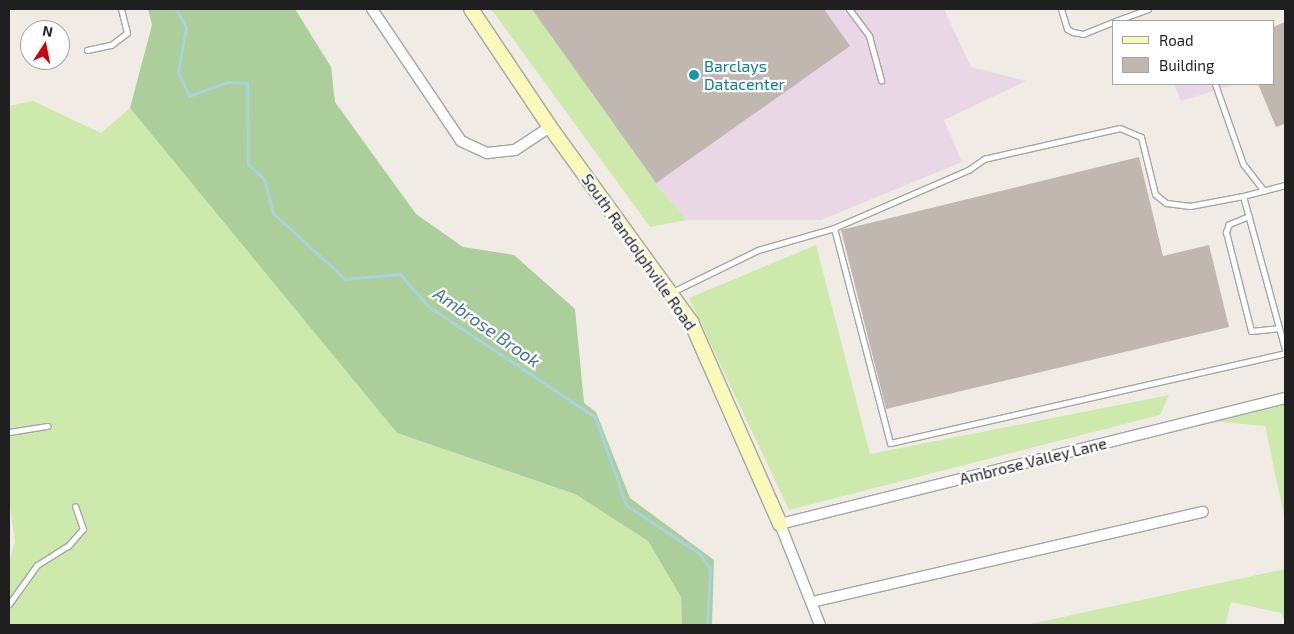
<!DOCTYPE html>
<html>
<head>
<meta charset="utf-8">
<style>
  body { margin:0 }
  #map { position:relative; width:1294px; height:634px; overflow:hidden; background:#f0ece5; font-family:"Exo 2",sans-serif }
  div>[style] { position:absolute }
  .industrial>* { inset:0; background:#e9d7e6 }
  .grass>* { inset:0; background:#cde9ac }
  .forest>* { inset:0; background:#acce9a }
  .stream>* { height:3px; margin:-1.5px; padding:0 1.5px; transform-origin:1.5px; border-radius:1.5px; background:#a6d3dd }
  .building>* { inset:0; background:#c0b7b1 }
  .roads { filter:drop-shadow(1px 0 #a6a6a6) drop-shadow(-1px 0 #a6a6a6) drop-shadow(0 1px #a6a6a6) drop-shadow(0 -1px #a6a6a6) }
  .lane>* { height:5px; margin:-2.5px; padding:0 2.5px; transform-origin:2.5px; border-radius:2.5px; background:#fff }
  .street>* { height:10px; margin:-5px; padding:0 5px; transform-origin:5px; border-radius:5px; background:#fff }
  .secondary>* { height:14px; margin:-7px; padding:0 7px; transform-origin:7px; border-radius:7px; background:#f9f9ba }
  .dots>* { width:14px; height:14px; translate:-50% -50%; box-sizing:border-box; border:2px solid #fff; border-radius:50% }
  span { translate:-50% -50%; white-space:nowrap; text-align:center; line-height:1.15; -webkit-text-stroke:4.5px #fff; paint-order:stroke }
  .culture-label { font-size:16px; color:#0d838f }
  .left { translate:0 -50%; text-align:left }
  .street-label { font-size:16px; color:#1f1f1f }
  .water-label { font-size:18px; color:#46769e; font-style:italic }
  .frame { position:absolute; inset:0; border:10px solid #1f1f1f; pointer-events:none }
  .legend { position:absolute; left:1112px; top:20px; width:162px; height:65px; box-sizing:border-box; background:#fff; border:1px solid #a5a5a5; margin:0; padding:6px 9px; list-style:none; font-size:15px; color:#1f1f1f }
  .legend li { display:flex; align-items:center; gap:10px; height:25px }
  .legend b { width:25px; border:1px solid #a5a5a5 }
  .north { position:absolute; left:20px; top:20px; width:50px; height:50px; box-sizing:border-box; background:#fff; border:1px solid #a5a5a5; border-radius:50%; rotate:11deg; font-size:14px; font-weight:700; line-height:20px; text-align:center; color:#1f1f1f }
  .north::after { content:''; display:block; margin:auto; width:18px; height:22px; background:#cb020c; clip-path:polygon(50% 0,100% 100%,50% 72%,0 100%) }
</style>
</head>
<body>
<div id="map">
  <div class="industrial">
    <i style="clip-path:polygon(536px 9px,944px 9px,971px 67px,1026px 81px,944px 120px,962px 162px,821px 220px,687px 220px,659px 188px)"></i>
    <i style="clip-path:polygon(1174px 84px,1236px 84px,1181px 101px)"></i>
  </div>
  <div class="grass">
    <i style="clip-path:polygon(491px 9px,536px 9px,659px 188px,687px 220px,650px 227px)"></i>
    <i style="clip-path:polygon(33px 101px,101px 133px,130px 108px,397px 433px,575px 494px,648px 541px,681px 597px,682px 625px,9px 625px,9px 562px,15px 542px,9px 499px,9px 106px)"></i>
    <i style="clip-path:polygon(816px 245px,870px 454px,1169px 395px,1160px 415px,789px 510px,689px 298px)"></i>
    <i style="clip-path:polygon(1285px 402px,1285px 520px,1265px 426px,1212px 421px)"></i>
    <i style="clip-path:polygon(1285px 569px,1285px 621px,1281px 613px,1231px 602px,1225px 625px,1026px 625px)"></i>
  </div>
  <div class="forest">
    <i style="clip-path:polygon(148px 9px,295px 9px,331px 67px,335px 102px,416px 214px,463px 247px,514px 255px,575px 309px,584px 403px,596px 412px,630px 498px,714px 560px,712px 625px,682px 625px,681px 597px,648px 541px,575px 494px,397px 433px,130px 108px,152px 25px)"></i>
  </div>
  <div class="stream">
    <i style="left:176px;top:9px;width:21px;rotate:61deg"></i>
    <i style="left:186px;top:27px;width:46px;rotate:100.1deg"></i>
    <i style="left:178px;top:72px;width:26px;rotate:65deg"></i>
    <i style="left:189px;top:96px;width:41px;rotate:-19.7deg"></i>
    <i style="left:228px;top:82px;width:19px;rotate:3deg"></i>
    <i style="left:247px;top:83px;width:81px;rotate:89.3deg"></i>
    <i style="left:248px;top:164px;width:22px;rotate:43deg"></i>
    <i style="left:264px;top:179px;width:35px;rotate:75deg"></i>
    <i style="left:273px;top:213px;width:98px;rotate:42.5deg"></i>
    <i style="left:345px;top:279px;width:55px;rotate:-5.2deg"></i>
    <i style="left:400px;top:274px;width:43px;rotate:48.8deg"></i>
    <i style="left:428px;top:306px;width:201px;rotate:33.6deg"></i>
    <i style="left:595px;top:417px;width:93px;rotate:70.6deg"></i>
    <i style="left:626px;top:505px;width:89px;rotate:33.5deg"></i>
    <i style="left:700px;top:554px;width:18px;rotate:56deg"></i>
    <i style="left:710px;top:569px;width:56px;rotate:93.1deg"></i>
  </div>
  <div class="building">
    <i style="clip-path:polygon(532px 9px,824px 9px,850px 46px,656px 183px)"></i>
    <i style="clip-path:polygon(1285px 22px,1285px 124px,1276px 127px,1258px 84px,1273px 84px,1273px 27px)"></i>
    <i style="clip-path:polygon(1139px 157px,1163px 256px,1209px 245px,1229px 327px,886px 409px,841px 230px)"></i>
  </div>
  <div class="roads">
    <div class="lane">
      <i style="left:849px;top:9px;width:34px;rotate:53deg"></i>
      <i style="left:869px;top:36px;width:46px;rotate:74.7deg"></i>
      <i style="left:1061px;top:9px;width:21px;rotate:73deg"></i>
      <i style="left:1067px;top:29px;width:7px;rotate:27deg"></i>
      <i style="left:1073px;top:32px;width:10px;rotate:11deg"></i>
      <i style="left:1083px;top:34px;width:32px;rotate:-22deg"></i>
      <i style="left:1115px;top:21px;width:35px;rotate:-20deg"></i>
      <i style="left:87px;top:50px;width:25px;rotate:-12deg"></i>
      <i style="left:111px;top:45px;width:20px;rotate:-37deg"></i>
      <i style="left:127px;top:33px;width:25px;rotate:-104deg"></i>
      <i style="left:1215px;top:84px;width:85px;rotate:70.7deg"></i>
      <i style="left:1243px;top:164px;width:34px;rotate:52deg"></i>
      <i style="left:1285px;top:185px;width:43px;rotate:165.3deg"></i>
      <i style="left:1243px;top:196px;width:160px;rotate:74.7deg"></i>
      <i style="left:1243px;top:196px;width:54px;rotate:169.3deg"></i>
      <i style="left:1190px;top:206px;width:24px;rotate:-173deg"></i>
      <i style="left:1166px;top:203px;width:14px;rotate:-141deg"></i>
      <i style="left:1155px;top:194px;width:59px;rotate:-103.8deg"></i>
      <i style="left:1141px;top:137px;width:23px;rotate:-157deg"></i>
      <i style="left:1120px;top:128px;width:139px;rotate:167.2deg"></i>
      <i style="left:984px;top:159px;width:19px;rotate:145deg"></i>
      <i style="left:968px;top:170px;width:146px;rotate:156.6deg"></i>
      <i style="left:834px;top:228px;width:222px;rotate:75.4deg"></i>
      <i style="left:890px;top:443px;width:405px;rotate:-12.8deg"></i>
      <i style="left:1249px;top:216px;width:22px;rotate:158deg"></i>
      <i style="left:1229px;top:224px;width:9px;rotate:111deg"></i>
      <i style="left:1226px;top:232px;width:102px;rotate:75.8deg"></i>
      <i style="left:1251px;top:331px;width:27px;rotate:-6deg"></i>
      <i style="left:670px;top:293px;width:98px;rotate:-26deg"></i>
      <i style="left:758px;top:250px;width:79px;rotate:-16.1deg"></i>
      <i style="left:9px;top:432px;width:39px;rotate:-9deg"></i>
      <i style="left:9px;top:604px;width:48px;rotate:-54.3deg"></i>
      <i style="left:37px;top:565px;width:36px;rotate:-32deg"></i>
      <i style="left:68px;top:546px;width:23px;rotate:-49deg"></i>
      <i style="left:83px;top:529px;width:24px;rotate:-109deg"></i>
    </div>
    <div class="street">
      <i style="left:372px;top:9px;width:159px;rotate:56deg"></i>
      <i style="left:461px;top:141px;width:29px;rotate:25deg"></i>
      <i style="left:487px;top:153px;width:28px;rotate:-6deg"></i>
      <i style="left:515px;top:150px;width:42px;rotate:-33.3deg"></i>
      <i style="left:812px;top:602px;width:401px;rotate:-13deg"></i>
      <i style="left:820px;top:625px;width:109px;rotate:-111.6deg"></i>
      <i style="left:780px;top:524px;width:520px;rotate:-14.01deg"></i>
    </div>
    <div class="secondary">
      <i style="left:471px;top:9px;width:142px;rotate:56.2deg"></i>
      <i style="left:550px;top:127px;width:241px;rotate:54.1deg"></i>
      <i style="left:691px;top:322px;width:221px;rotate:66.2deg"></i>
    </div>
  </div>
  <div class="dots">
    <i style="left:694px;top:75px;background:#0f9aa8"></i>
  </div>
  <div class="culture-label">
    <span class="left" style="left:704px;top:75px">Barclays<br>Datacenter</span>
  </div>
  <div class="street-label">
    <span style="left:639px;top:252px;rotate:55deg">South Randolphville Road</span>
    <span style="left:1033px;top:461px;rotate:-14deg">Ambrose Valley Lane</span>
  </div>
  <div class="water-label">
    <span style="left:487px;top:327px;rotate:35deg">Ambrose Brook</span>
  </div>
  <div class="frame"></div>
  <ul class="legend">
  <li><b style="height:6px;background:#f9f9ba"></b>Road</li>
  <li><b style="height:14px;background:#c0b7b1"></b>Building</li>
  </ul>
  <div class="north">N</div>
</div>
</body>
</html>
